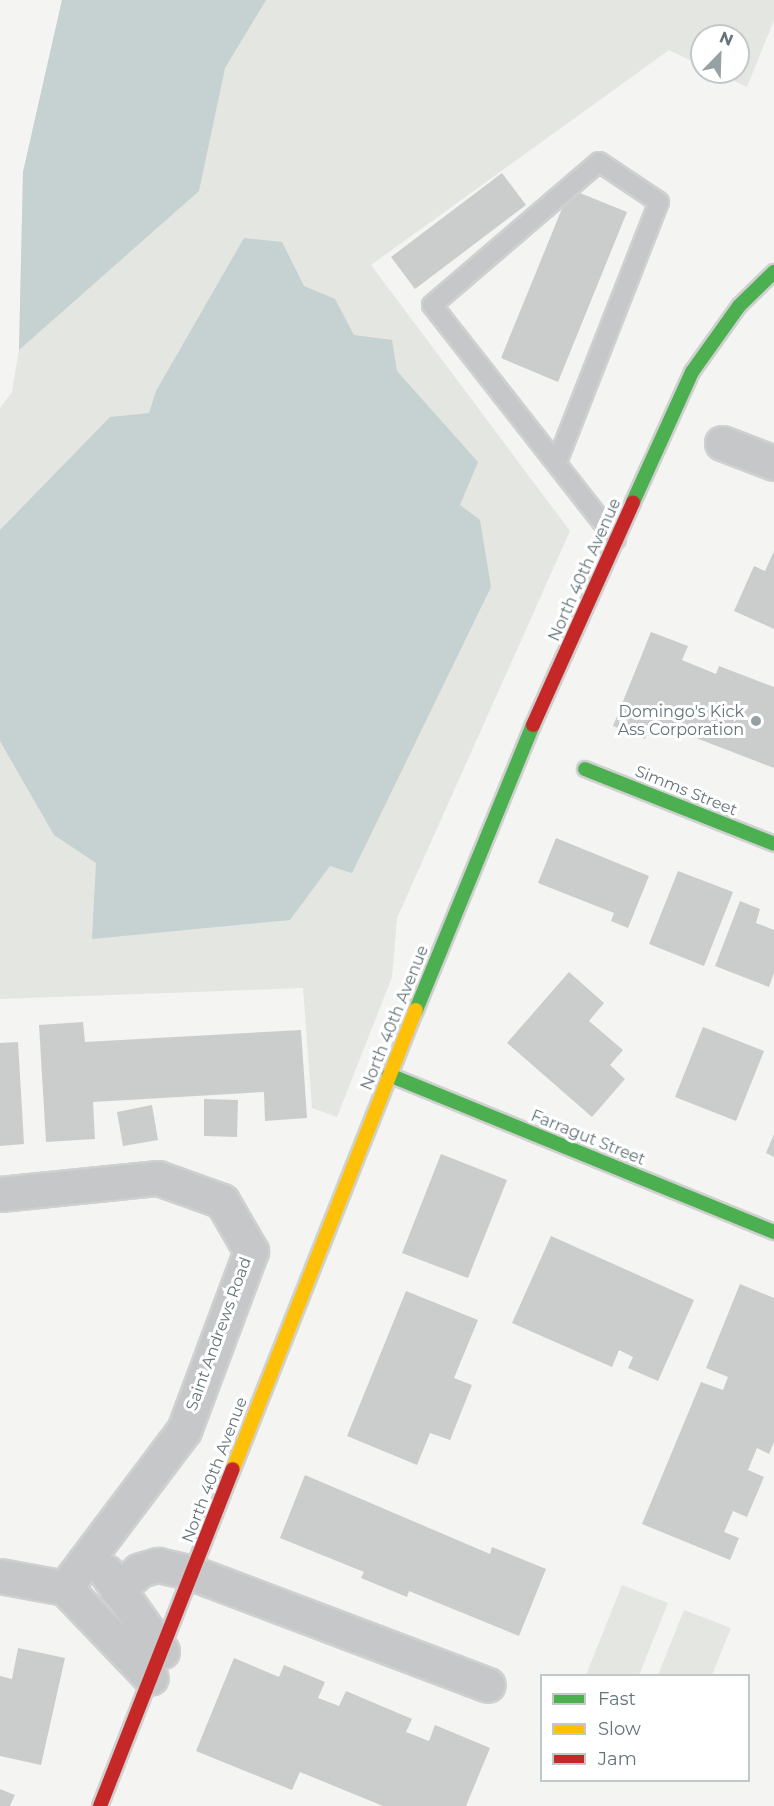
<!DOCTYPE html>
<html>
<head>
<meta charset="utf-8">
<style>
  body { margin:0 }
  #map { position:relative; width:774px; height:1806px; overflow:hidden; background:#f4f4f3; font-family:Montserrat,sans-serif }
  div>[style] { position:absolute }
  .green>* { inset:0; background:#e4e6e1 }
  .water>* { inset:0; background:#c6d1d1 }
  .building>* { inset:0; background:#cbcccc }
  .roads { filter:drop-shadow(2px 0 #cfd0d0) drop-shadow(-2px 0 #cfd0d0) drop-shadow(0 2px #cfd0d0) drop-shadow(0 -2px #cfd0d0) }
  .lane>* { height:18px; margin:-9px; padding:0 9px; transform-origin:9px; border-radius:9px; background:#c5c7c8 }
  .street>* { height:33px; margin:-16.5px; padding:0 16.5px; transform-origin:16.5px; border-radius:16.5px; background:#c5c7c8 }
  .fast>* { height:14px; margin:-7px; padding:0 7px; transform-origin:7px; border-radius:7px; background:#4caf50 }
  .slow>* { height:14px; margin:-7px; padding:0 7px; transform-origin:7px; border-radius:7px; background:#ffc107 }
  .jam>* { height:14px; margin:-7px; padding:0 7px; transform-origin:7px; border-radius:7px; background:#c62828 }
  .dots>* { width:16px; height:16px; translate:-50% -50%; box-sizing:border-box; border:3px solid #fff; border-radius:50% }
  span { translate:-50% -50%; white-space:nowrap; text-align:center; line-height:1.15; -webkit-text-stroke:6px #fff; paint-order:stroke }
  .street-label { font-size:16px; color:#64757a }
  .poi-label { font-size:16px; color:#64757a }
  .right { translate:-100% -50%; text-align:right }
  .legend { position:absolute; left:540px; top:1674px; width:210px; height:108px; box-sizing:border-box; background:#fff; border:2px solid #c1c8ca; margin:0; padding:8px 10px; list-style:none; font-size:18px; color:#64757a }
  .legend li { display:flex; align-items:center; gap:12px; height:30px }
  .legend b { width:30px; border:2px solid #c1c8ca }
  .north { position:absolute; left:690px; top:24px; width:60px; height:60px; box-sizing:border-box; background:#fff; border:2px solid #c1c8ca; border-radius:50%; rotate:23deg; font-size:16px; font-weight:700; line-height:24px; text-align:center; color:#64757a }
  .north::after { content:''; display:block; margin:auto; width:21px; height:27px; background:#96a1a4; clip-path:polygon(50% 0,100% 100%,50% 72%,0 100%) }
</style>
</head>
<body>
<div id="map">
  <div class="green">
    <i style="clip-path:polygon(62px 0,774px 0,774px 20px,747px 87px,715px 72px,738px 72px,738px 36px,702px 36px,702px 66px,669px 50px,371px 265px,570px 531px,397px 918px,392px 977px,337px 1117px,312px 1108px,303px 988px,0 999px,0 408px,12px 392px,19px 350px,23px 172px)"></i>
    <i style="clip-path:polygon(622px 1585px,668px 1603px,639px 1675px,586px 1675px)"></i>
    <i style="clip-path:polygon(684px 1610px,731px 1628px,712px 1675px,658px 1675px)"></i>
  </div>
  <div class="water">
    <i style="clip-path:polygon(62px 0,266px 0,225px 68px,199px 191px,19px 350px,23px 172px)"></i>
    <i style="clip-path:polygon(244px 238px,282px 242px,304px 286px,335px 299px,354px 335px,392px 340px,397px 371px,478px 462px,460px 505px,480px 520px,491px 587px,352px 873px,330px 866px,290px 920px,92px 939px,96px 863px,54px 835px,0 741px,0 530px,110px 417px,149px 413px,156px 391px)"></i>
  </div>
  <div class="building">
    <i style="clip-path:polygon(502px 173px,526px 205px,415px 289px,391px 257px)"></i>
    <i style="clip-path:polygon(570px 189px,627px 212px,558px 382px,501px 358px)"></i>
    <i style="clip-path:polygon(774px 551px,774px 629px,734px 611px,754px 566px,765px 571px)"></i>
    <i style="clip-path:polygon(651px 632px,688px 646px,682px 660px,716px 674px,719px 666px,774px 687px,774px 768px,652px 721px,645px 739px,613px 726px)"></i>
    <i style="clip-path:polygon(556px 838px,649px 876px,628px 928px,611px 921px,614px 913px,538px 883px)"></i>
    <i style="clip-path:polygon(678px 871px,733px 892px,704px 966px,649px 944px)"></i>
    <i style="clip-path:polygon(740px 901px,760px 909px,756px 923px,774px 930px,774px 973px,769px 987px,715px 966px)"></i>
    <i style="clip-path:polygon(569px 972px,604px 1003px,589px 1021px,623px 1050px,610px 1065px,625px 1079px,592px 1117px,507px 1043px)"></i>
    <i style="clip-path:polygon(83px 1022px,85px 1042px,301px 1030px,307px 1118px,265px 1121px,264px 1092px,93px 1102px,95px 1139px,46px 1142px,39px 1025px)"></i>
    <i style="clip-path:polygon(703px 1027px,764px 1051px,736px 1121px,675px 1097px)"></i>
    <i style="clip-path:polygon(18px 1042px,24px 1144px,0 1146px,0 1043px)"></i>
    <i style="clip-path:polygon(204px 1099px,238px 1100px,237px 1137px,204px 1136px)"></i>
    <i style="clip-path:polygon(152px 1105px,158px 1140px,123px 1146px,117px 1112px)"></i>
    <i style="clip-path:polygon(774px 1134px,774px 1157px,766px 1153px)"></i>
    <i style="clip-path:polygon(441px 1154px,507px 1180px,468px 1278px,402px 1253px)"></i>
    <i style="clip-path:polygon(551px 1236px,694px 1300px,658px 1381px,628px 1368px,633px 1357px,619px 1350px,612px 1367px,512px 1323px)"></i>
    <i style="clip-path:polygon(740px 1284px,774px 1298px,774px 1442px,769px 1454px,757px 1448px,748px 1470px,764px 1477px,747px 1517px,733px 1511px,724px 1532px,739px 1538px,730px 1560px,642px 1524px,701px 1382px,723px 1390px,728px 1377px,706px 1368px)"></i>
    <i style="clip-path:polygon(406px 1291px,478px 1320px,454px 1378px,472px 1385px,450px 1440px,430px 1433px,417px 1465px,347px 1436px)"></i>
    <i style="clip-path:polygon(305px 1475px,490px 1554px,492px 1547px,546px 1569px,519px 1636px,409px 1591px,407px 1597px,361px 1578px,364px 1572px,280px 1538px)"></i>
    <i style="clip-path:polygon(18px 1648px,65px 1658px,41px 1765px,0 1756px,0 1676px,12px 1679px)"></i>
    <i style="clip-path:polygon(234px 1658px,279px 1677px,284px 1665px,325px 1682px,318px 1698px,339px 1706px,346px 1691px,412px 1719px,406px 1732px,429px 1741px,435px 1725px,490px 1748px,466px 1806px,383px 1806px,300px 1772px,292px 1790px,196px 1751px)"></i>
    <i style="clip-path:polygon(0 1789px,15px 1795px,10px 1806px,0 1806px)"></i>
  </div>
  <div class="roads">
    <div class="lane">
      <i style="left:557px;top:462px;width:279px;rotate:-68.6deg"></i>
      <i style="left:659px;top:202px;width:72px;rotate:-146.3deg"></i>
      <i style="left:599px;top:162px;width:220px;rotate:139.4deg"></i>
      <i style="left:432px;top:305px;width:298px;rotate:51.9deg"></i>
    </div>
    <div class="street">
      <i style="left:722px;top:443px;width:56px;rotate:21deg"></i>
      <i style="left:0;top:1194px;width:159px;rotate:-5.8deg"></i>
      <i style="left:158px;top:1178px;width:68px;rotate:19.8deg"></i>
      <i style="left:222px;top:1201px;width:58px;rotate:59.9deg"></i>
      <i style="left:251px;top:1251px;width:191px;rotate:110.5deg"></i>
      <i style="left:184px;top:1430px;width:198px;rotate:127deg"></i>
      <i style="left:106px;top:1572px;width:97px;rotate:54.7deg"></i>
      <i style="left:0;top:1576px;width:66px;rotate:10.5deg"></i>
      <i style="left:65px;top:1588px;width:124px;rotate:46.3deg"></i>
      <i style="left:117px;top:1590px;width:30px;rotate:-41deg"></i>
      <i style="left:140px;top:1570px;width:19px;rotate:-16deg"></i>
      <i style="left:158px;top:1565px;width:35px;rotate:13deg"></i>
      <i style="left:192px;top:1573px;width:316px;rotate:20.7deg"></i>
    </div>
    <div class="fast">
      <i style="left:633px;top:502px;width:143px;rotate:-65.6deg"></i>
      <i style="left:692px;top:372px;width:81px;rotate:-54.5deg"></i>
      <i style="left:739px;top:306px;width:49px;rotate:-44.2deg"></i>
      <i style="left:585px;top:769px;width:203px;rotate:21.6deg"></i>
      <i style="left:416px;top:1010px;width:308px;rotate:-67.7deg"></i>
      <i style="left:389px;top:1075px;width:416px;rotate:22.2deg"></i>
    </div>
    <div class="slow">
      <i style="left:233px;top:1469px;width:494px;rotate:-68.3deg"></i>
    </div>
    <div class="jam">
      <i style="left:533px;top:725px;width:244px;rotate:-65.8deg"></i>
      <i style="left:100px;top:1806px;width:362px;rotate:-68.5deg"></i>
    </div>
  </div>
  <div class="dots">
    <i style="left:756px;top:721px;background:#96a1a4"></i>
  </div>
  <div class="street-label">
    <span style="left:585px;top:570px;rotate:-66deg">North 40th Avenue</span>
    <span style="left:686px;top:791px;rotate:22deg">Simms Street</span>
    <span style="left:395px;top:1018px;rotate:-68deg">North 40th Avenue</span>
    <span style="left:588px;top:1138px;rotate:22deg">Farragut Street</span>
    <span style="left:219px;top:1334px;rotate:-70deg">Saint Andrews Road</span>
    <span style="left:215px;top:1470px;rotate:-69deg">North 40th Avenue</span>
  </div>
  <div class="poi-label">
    <span class="right" style="left:744px;top:721px">Domingo's Kick<br>Ass Corporation</span>
  </div>
  <ul class="legend">
  <li><b style="height:8px;background:#4caf50"></b>Fast</li>
  <li><b style="height:8px;background:#ffc107"></b>Slow</li>
  <li><b style="height:8px;background:#c62828"></b>Jam</li>
  </ul>
  <div class="north">N</div>
</div>
</body>
</html>
